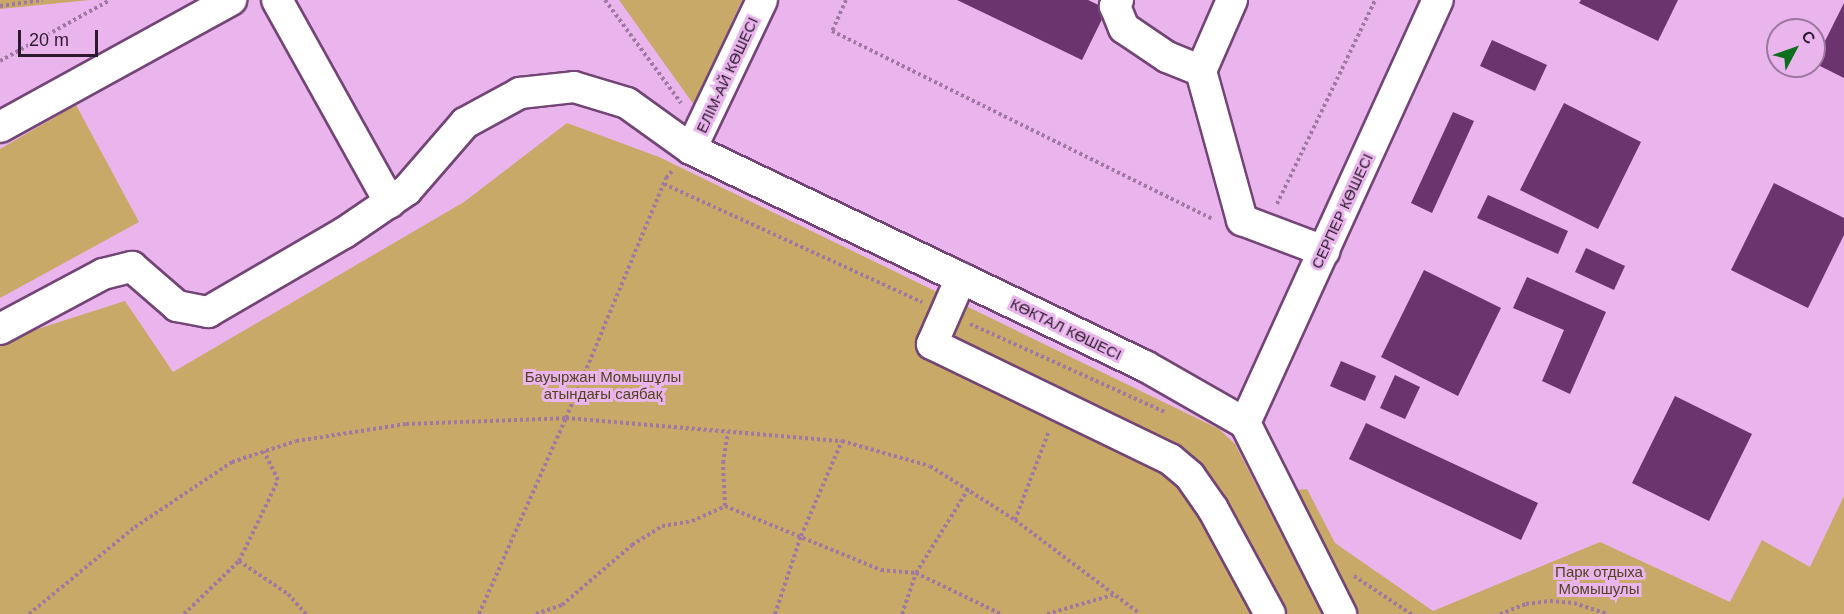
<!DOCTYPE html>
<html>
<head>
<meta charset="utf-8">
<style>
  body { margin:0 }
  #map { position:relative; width:1844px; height:614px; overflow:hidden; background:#e9b5ec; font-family:Arial,sans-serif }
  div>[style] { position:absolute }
  .green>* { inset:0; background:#c9a967 }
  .building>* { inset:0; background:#6b346f }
  .path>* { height:4px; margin-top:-2px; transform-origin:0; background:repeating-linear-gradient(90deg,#a079a3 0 3px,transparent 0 6px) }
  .roads { filter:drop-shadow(2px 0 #734576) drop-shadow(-2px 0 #734576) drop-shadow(0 2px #734576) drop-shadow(0 -2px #734576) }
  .minor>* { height:30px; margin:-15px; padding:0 15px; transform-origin:15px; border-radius:15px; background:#fff }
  span { translate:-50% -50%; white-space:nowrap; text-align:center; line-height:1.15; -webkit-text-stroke:6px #e9b5ec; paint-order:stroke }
  .street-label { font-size:15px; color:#2c192e }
  .park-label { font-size:15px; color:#54431f }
  .north { position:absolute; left:1766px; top:18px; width:60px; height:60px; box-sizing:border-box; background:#e9b5ec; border:2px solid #9d77a0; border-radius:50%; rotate:49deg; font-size:16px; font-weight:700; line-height:24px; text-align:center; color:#2c192e }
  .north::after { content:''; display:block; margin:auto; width:21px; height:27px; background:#0c6f1e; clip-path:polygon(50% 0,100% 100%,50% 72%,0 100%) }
  .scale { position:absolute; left:18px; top:30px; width:80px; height:27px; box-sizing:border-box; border:3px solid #2c192e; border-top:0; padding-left:8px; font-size:18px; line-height:21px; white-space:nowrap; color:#2c192e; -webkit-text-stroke:4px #e9b5ec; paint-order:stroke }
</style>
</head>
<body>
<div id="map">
  <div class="green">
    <i style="clip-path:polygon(0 0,90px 0,0 9px)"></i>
    <i style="clip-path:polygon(619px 0,742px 0,694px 105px)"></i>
    <i style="clip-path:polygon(76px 105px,139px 222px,0 298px,0 149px)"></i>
    <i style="clip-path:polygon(567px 123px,659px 157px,1219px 429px,1235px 444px,1322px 614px,0 614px,0 341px,125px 301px,173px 372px,464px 202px)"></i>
    <i style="clip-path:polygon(1307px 489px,1335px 543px,1433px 611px,1600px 542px,1730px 602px,1762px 540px,1810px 567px,1844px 496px,1844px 614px,1359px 614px,1298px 490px)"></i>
  </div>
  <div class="building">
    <i style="clip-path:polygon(957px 0,1088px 0,1107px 9px,1082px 60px)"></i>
    <i style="clip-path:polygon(1581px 0,1678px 0,1658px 41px,1579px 3px)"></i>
    <i style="clip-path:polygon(1844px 3px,1844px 78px,1814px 63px)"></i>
    <i style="clip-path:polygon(1492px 40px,1547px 65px,1535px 91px,1480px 66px)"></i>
    <i style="clip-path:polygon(1564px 103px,1641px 142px,1598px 229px,1520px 190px)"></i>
    <i style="clip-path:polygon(1453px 112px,1474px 121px,1432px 213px,1411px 203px)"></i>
    <i style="clip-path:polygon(1774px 183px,1844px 218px,1844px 235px,1808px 308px,1731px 270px)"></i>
    <i style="clip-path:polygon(1488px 195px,1568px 231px,1558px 254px,1477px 218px)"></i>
    <i style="clip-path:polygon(1586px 248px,1625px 266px,1614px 290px,1575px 272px)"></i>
    <i style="clip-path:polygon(1424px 270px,1501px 308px,1458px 396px,1381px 357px)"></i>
    <i style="clip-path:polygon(1527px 277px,1606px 312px,1570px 394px,1542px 381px,1564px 330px,1513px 308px)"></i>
    <i style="clip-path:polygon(1341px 361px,1376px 376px,1365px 401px,1330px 386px)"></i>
    <i style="clip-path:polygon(1395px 375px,1420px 387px,1405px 419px,1380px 408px)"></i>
    <i style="clip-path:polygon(1675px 396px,1752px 434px,1709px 521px,1632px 483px)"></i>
    <i style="clip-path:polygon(1366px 423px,1538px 503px,1521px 540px,1349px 459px)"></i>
  </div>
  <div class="path">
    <i style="left:605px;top:0;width:128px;rotate:53.6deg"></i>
    <i style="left:846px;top:0;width:34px;rotate:114deg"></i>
    <i style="left:832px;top:31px;width:425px;rotate:26.3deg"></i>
    <i style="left:0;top:6px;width:43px;rotate:-7.9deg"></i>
    <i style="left:0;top:61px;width:126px;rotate:-29deg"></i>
    <i style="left:664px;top:184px;width:284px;rotate:24.6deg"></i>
    <i style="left:1277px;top:204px;width:226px;rotate:-64.3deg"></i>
    <i style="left:970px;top:324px;width:214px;rotate:24.3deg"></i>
    <i style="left:725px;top:506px;width:43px;rotate:-92.7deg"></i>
    <i style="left:723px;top:463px;width:31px;rotate:-81deg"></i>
    <i style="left:1015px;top:520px;width:95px;rotate:-69.1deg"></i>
    <i style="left:239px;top:561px;width:59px;rotate:34deg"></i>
    <i style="left:288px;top:594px;width:27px;rotate:48deg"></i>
    <i style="left:1354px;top:576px;width:69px;rotate:33.7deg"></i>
    <i style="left:29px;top:614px;width:137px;rotate:-39.4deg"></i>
    <i style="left:135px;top:527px;width:117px;rotate:-33.8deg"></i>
    <i style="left:232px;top:462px;width:67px;rotate:-18.2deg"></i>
    <i style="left:296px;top:441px;width:111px;rotate:-8.8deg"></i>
    <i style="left:406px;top:424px;width:160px;rotate:-2.1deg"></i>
    <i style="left:566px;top:418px;width:277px;rotate:4.8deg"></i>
    <i style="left:842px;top:441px;width:91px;rotate:15.9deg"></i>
    <i style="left:930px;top:466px;width:101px;rotate:32.4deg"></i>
    <i style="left:1015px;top:520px;width:156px;rotate:36.9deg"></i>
    <i style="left:184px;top:614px;width:76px;rotate:-43.9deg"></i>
    <i style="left:239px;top:561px;width:48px;rotate:-64deg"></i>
    <i style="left:260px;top:518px;width:42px;rotate:-64.7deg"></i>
    <i style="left:278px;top:480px;width:32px;rotate:-116deg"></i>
    <i style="left:479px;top:614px;width:214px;rotate:-66.1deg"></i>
    <i style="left:566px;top:418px;width:260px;rotate:-67.4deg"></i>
    <i style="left:666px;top:178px;width:11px;rotate:-49deg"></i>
    <i style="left:536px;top:614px;width:28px;rotate:-19deg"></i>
    <i style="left:562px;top:605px;width:92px;rotate:-40.6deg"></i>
    <i style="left:632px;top:545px;width:36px;rotate:-32deg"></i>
    <i style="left:662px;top:526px;width:30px;rotate:-9deg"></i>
    <i style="left:692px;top:521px;width:36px;rotate:-24deg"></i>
    <i style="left:725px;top:506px;width:169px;rotate:22.3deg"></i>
    <i style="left:881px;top:570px;width:35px;rotate:5deg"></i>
    <i style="left:916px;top:573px;width:94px;rotate:25.8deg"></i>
    <i style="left:775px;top:614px;width:82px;rotate:-71.6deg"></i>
    <i style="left:801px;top:536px;width:103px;rotate:-66.7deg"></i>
    <i style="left:902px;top:614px;width:43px;rotate:-71.1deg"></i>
    <i style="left:916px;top:573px;width:100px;rotate:-58.1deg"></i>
    <i style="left:1047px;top:614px;width:69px;rotate:-16.1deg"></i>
    <i style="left:1500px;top:614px;width:28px;rotate:-21deg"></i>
    <i style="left:1526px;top:604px;width:24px;rotate:-7deg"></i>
    <i style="left:1550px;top:601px;width:24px;rotate:5deg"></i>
    <i style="left:1574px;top:603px;width:35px;rotate:18deg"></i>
  </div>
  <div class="roads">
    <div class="minor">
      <i style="left:277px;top:0;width:232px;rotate:60.9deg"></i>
      <i style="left:1118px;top:0;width:7px;rotate:117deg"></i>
      <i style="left:1115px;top:6px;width:24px;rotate:68deg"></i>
      <i style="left:1124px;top:28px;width:52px;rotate:34deg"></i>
      <i style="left:1167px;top:57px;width:37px;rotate:22deg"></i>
      <i style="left:1232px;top:0;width:77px;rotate:113.6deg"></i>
      <i style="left:1201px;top:71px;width:155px;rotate:74.6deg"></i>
      <i style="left:1242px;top:220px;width:88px;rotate:20.7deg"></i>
      <i style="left:0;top:127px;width:264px;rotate:-28.8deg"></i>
      <i style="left:691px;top:149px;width:165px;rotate:-64.5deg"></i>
      <i style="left:961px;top:278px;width:72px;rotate:113.7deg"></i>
      <i style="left:932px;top:344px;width:264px;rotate:25.8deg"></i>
      <i style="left:1170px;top:459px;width:26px;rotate:40deg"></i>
      <i style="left:1190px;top:476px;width:40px;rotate:55.1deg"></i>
      <i style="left:1213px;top:509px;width:119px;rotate:61.5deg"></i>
      <i style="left:0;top:329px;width:117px;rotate:-28.1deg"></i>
      <i style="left:103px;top:274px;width:30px;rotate:-14deg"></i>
      <i style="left:132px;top:267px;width:60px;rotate:40.9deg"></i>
      <i style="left:177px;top:306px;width:32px;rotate:11deg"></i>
      <i style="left:208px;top:312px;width:157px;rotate:-30.2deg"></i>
      <i style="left:344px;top:233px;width:76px;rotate:-34.3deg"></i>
      <i style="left:407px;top:190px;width:89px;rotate:-49.1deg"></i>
      <i style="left:465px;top:123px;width:63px;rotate:-28.6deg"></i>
      <i style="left:520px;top:93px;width:54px;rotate:-6.3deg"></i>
      <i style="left:574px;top:87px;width:55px;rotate:16.8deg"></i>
      <i style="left:627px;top:103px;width:79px;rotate:35.7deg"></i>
      <i style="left:691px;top:149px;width:503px;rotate:25.55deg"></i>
      <i style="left:1145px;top:366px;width:115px;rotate:29.7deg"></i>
      <i style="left:1245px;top:423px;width:214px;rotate:63.3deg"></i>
      <i style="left:1245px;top:423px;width:465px;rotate:-65.5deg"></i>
    </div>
  </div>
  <div class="street-label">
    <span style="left:727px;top:75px;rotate:-65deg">ЕЛІМ-АЙ КӨШЕСІ</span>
    <span style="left:1342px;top:211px;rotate:-65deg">СЕРПЕР КӨШЕСІ</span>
    <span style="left:1066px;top:329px;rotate:26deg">КӨКТАЛ КӨШЕСІ</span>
  </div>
  <div class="park-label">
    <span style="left:603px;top:385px">Бауыржан Момышұлы<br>атындағы саябақ</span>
    <span style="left:1599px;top:580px">Парк отдыха<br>Момышулы</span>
  </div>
  <div class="north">С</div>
  <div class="scale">20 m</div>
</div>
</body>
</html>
